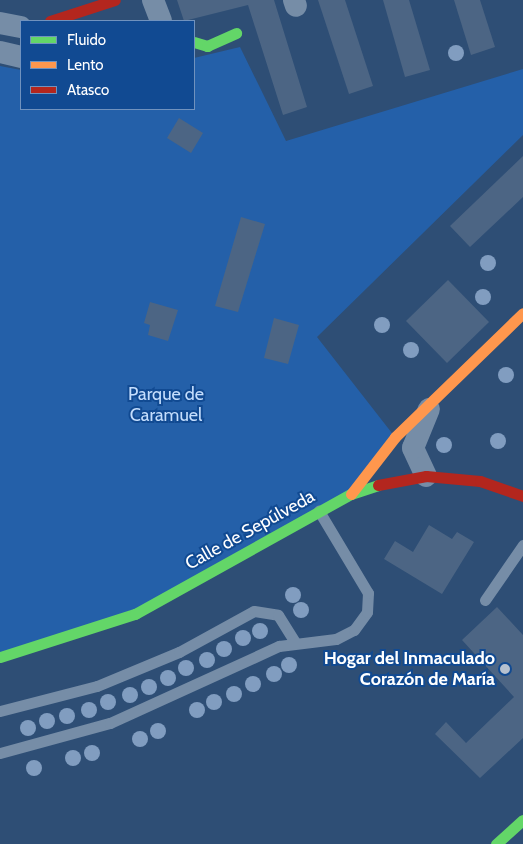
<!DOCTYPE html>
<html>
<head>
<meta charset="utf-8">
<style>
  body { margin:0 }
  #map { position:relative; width:523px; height:844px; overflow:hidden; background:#2e4e75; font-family:Cabin,sans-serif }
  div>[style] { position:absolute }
  .green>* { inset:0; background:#2460a9 }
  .building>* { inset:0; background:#4c6584 }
  .lane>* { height:11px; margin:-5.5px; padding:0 5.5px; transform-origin:5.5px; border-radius:5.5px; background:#768da7 }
  .street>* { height:22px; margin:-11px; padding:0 11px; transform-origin:11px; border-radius:11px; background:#768da7 }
  .fast>* { height:11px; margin:-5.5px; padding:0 5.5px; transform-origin:5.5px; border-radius:5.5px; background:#63d668 }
  .slow>* { height:11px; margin:-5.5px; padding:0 5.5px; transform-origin:5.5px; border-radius:5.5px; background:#ff974d }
  .jam>* { height:11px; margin:-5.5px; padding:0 5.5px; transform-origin:5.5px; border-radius:5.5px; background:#b3261e }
  .trees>* { width:16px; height:16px; margin:-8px; border-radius:50%; background:#819dc0 }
  .dots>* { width:14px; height:14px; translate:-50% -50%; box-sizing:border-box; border:2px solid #114a92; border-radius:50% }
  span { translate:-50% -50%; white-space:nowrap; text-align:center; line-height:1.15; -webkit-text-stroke:4px #114a92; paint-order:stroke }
  .park-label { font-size:18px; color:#c5defd }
  .street-label { font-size:18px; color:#fff }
  .poi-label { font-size:18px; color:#fff; font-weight:700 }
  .right { translate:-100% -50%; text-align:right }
  .legend { position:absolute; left:20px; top:20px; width:175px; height:90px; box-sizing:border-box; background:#114a92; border:1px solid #7092be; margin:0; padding:6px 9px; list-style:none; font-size:15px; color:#fff }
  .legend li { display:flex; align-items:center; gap:10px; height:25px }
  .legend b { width:25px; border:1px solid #7092be }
</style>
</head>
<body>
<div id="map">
  <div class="green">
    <i style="clip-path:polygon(240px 47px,286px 141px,523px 69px,523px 135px,317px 337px,395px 437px,351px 494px,160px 600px,0 657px,0 66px,21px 70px,21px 109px,194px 109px,194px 58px)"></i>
  </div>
  <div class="building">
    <i style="clip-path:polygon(177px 0,274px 0,307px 107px,283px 115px,248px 5px,184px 21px)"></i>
    <i style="clip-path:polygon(318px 0,345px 0,373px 86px,349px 94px)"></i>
    <i style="clip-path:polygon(383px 0,409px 0,430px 70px,405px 77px)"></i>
    <i style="clip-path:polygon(454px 0,480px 0,495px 47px,471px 55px)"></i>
    <i style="clip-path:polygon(179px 118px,203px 133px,191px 153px,167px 138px)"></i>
    <i style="clip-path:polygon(523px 156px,523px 197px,470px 247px,450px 226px)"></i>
    <i style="clip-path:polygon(241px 217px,265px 224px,238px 312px,215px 306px)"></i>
    <i style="clip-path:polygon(448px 280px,489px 322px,447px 363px,406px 321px)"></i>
    <i style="clip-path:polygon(150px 302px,178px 310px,168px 341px,148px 335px,150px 325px,144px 323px)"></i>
    <i style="clip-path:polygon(274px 318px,299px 325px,288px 364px,264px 358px)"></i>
    <i style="clip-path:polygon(429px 525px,452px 539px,457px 532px,474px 542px,442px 594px,384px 559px,395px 541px,413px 552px)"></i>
    <i style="clip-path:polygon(497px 607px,523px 635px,523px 738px,480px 778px,435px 734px,446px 722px,466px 743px,514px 697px,462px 640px)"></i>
  </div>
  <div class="lane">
    <i style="left:485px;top:600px;width:67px;rotate:-55.4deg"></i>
    <i style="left:0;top:711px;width:100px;rotate:-14.5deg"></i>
    <i style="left:97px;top:686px;width:89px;rotate:-22.5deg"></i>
    <i style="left:179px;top:652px;width:85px;rotate:-28.7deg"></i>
    <i style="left:254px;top:611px;width:24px;rotate:9deg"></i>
    <i style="left:278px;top:615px;width:31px;rotate:58deg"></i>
    <i style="left:0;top:753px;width:114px;rotate:-15.3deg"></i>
    <i style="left:110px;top:723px;width:186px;rotate:-24.5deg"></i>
    <i style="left:279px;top:646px;width:57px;rotate:-7deg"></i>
    <i style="left:336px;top:639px;width:20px;rotate:-27deg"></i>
    <i style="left:354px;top:630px;width:22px;rotate:-54deg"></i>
    <i style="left:367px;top:612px;width:19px;rotate:-87deg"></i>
    <i style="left:368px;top:593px;width:96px;rotate:-120.9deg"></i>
  </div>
  <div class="street">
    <i style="left:153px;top:0;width:22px;rotate:69deg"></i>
    <i style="left:294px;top:0;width:6px;rotate:72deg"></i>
    <i style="left:0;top:23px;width:21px;rotate:11deg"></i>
    <i style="left:0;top:52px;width:22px;rotate:13deg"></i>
    <i style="left:426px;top:476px;width:31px;rotate:-115deg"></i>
    <i style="left:413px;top:448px;width:42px;rotate:-67.7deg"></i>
  </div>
  <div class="fast">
    <i style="left:194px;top:42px;width:14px;rotate:17deg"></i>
    <i style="left:207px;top:46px;width:32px;rotate:-24deg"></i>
    <i style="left:0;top:657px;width:142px;rotate:-17.7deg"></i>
    <i style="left:135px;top:614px;width:247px;rotate:-29.1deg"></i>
    <i style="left:351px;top:494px;width:28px;rotate:-18deg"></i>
    <i style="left:496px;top:844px;width:36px;rotate:-42deg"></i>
  </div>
  <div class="slow">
    <i style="left:351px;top:494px;width:72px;rotate:-52.3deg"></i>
    <i style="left:395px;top:437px;width:178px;rotate:-44.1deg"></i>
  </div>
  <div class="jam">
    <i style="left:50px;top:21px;width:68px;rotate:-17.9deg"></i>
    <i style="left:378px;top:485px;width:49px;rotate:-10.6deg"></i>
    <i style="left:426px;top:476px;width:54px;rotate:5.3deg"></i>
    <i style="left:480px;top:481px;width:46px;rotate:19.2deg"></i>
  </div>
  <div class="trees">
    <i style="left:456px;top:53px"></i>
    <i style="left:488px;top:263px"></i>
    <i style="left:483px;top:297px"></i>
    <i style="left:382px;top:325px"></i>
    <i style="left:411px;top:350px"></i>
    <i style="left:506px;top:375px"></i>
    <i style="left:498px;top:441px"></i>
    <i style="left:444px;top:445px"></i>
    <i style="left:293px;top:595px"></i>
    <i style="left:301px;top:610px"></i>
    <i style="left:260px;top:631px"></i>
    <i style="left:243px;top:638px"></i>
    <i style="left:224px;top:649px"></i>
    <i style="left:207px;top:660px"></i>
    <i style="left:289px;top:665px"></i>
    <i style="left:186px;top:668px"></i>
    <i style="left:274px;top:674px"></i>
    <i style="left:168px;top:678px"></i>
    <i style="left:253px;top:684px"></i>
    <i style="left:149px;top:687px"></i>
    <i style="left:234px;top:694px"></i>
    <i style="left:130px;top:695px"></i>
    <i style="left:108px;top:702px"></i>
    <i style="left:214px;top:702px"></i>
    <i style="left:89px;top:710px"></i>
    <i style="left:197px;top:710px"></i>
    <i style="left:67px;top:716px"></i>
    <i style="left:47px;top:721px"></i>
    <i style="left:28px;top:728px"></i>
    <i style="left:158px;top:731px"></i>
    <i style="left:140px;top:739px"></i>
    <i style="left:92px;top:753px"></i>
    <i style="left:73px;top:758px"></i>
    <i style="left:34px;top:768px"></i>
  </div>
  <div class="dots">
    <i style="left:505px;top:669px;background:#b6c1cf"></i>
  </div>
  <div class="park-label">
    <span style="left:166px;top:405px">Parque de<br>Caramuel</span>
  </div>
  <div class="street-label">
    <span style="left:250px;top:530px;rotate:-29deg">Calle de Sepúlveda</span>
  </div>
  <div class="poi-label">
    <span class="right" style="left:495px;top:669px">Hogar del Inmaculado<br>Corazón de María</span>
  </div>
  <ul class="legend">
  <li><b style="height:6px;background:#63d668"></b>Fluido</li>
  <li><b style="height:6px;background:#ff974d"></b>Lento</li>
  <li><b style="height:6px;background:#b3261e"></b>Atasco</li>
  </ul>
</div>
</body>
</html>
